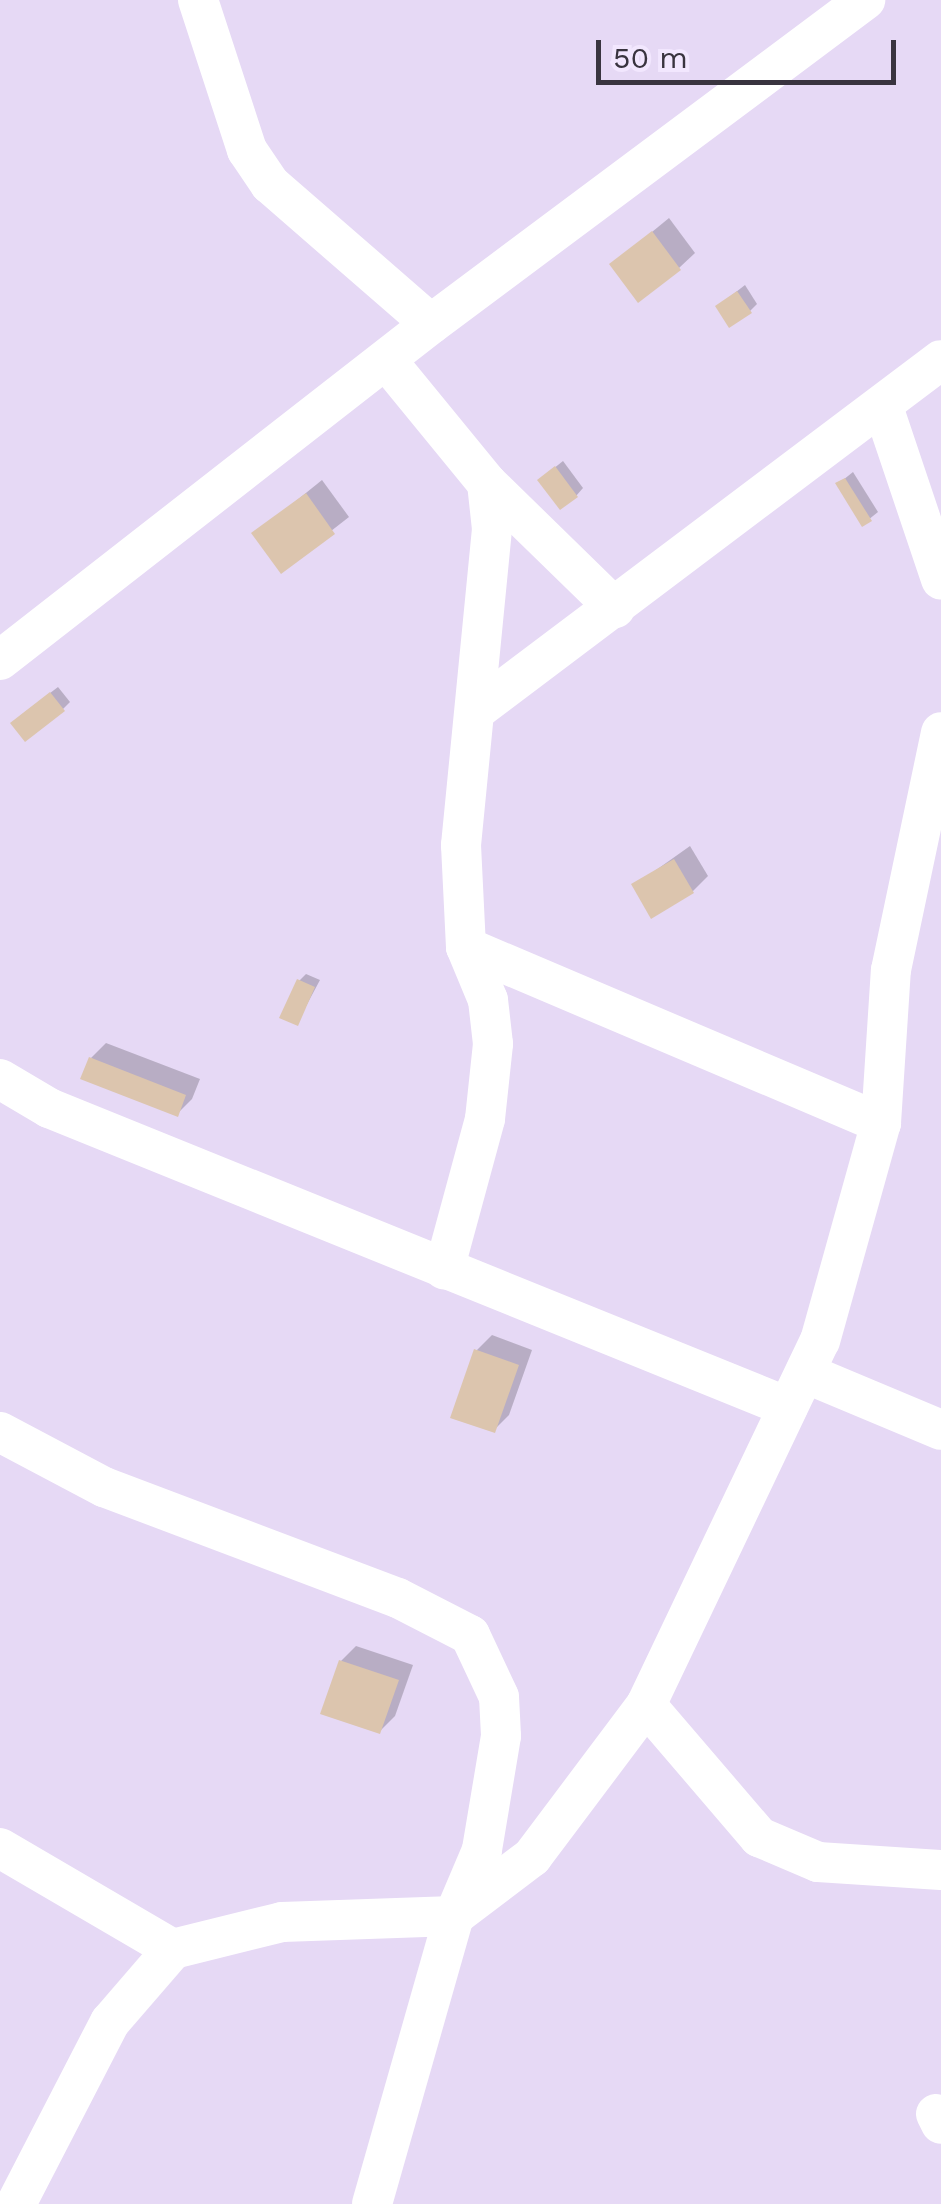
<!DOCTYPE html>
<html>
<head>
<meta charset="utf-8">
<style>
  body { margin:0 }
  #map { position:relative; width:941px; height:2204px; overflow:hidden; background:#e6d9f5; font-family:"Work Sans",sans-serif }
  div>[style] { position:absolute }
  .shadow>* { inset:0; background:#0003 }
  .building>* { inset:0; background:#dcc5ae }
  .street>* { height:40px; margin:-20px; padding:0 20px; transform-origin:20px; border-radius:20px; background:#fff }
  span { translate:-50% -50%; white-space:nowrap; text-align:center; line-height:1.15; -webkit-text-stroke:8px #f2e7fe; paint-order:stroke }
  .scale { position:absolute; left:596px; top:40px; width:300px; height:45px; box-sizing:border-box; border:5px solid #39343f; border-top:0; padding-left:12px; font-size:30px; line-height:35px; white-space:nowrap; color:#39343f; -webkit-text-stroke:8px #f2e7fe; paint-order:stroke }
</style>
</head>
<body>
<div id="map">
  <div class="shadow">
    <i style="clip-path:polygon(669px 218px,695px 253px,679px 268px,613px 264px)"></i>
    <i style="clip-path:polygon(745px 285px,757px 304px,750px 311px,718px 306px)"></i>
    <i style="clip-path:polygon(563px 461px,583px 488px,576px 496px,548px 473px)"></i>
    <i style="clip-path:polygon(853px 472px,878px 512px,863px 524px,838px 484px)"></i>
    <i style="clip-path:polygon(322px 480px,349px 517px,281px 570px,255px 534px)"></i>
    <i style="clip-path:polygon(58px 687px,70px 702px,63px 709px,20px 716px)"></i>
    <i style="clip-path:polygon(690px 846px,708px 876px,693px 891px,635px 885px)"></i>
    <i style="clip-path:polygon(306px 974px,320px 980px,297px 1023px,299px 981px)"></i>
    <i style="clip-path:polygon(106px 1043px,200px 1079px,192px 1099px,177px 1114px,91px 1058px)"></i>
    <i style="clip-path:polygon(492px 1335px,532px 1350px,509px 1415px,494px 1430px,476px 1351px)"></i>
    <i style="clip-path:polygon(356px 1646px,413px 1665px,395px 1716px,380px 1731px,341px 1661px)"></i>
  </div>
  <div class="building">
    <i style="clip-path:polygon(652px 231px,681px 270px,638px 303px,609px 264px)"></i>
    <i style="clip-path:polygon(737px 291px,752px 313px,729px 328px,715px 306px)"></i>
    <i style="clip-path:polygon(555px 466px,578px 497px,560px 510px,537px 480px)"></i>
    <i style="clip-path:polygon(845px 478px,872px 521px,862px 527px,835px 483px)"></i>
    <i style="clip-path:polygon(306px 493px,335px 534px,281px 574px,251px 533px)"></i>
    <i style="clip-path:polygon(50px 692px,65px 711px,25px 742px,10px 723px)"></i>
    <i style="clip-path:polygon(674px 859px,694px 893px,651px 919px,631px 884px)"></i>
    <i style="clip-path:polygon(297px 979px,315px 987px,298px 1026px,279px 1018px)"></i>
    <i style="clip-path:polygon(89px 1057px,186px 1095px,178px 1117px,80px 1079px)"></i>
    <i style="clip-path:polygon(474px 1349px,519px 1365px,495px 1433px,450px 1418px)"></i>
    <i style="clip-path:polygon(339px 1660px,399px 1680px,380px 1734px,320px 1714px)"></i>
  </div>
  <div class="street">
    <i style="left:198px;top:0;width:158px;rotate:71.9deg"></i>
    <i style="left:247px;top:150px;width:41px;rotate:55.9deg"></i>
    <i style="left:270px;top:184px;width:213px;rotate:41deg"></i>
    <i style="left:387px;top:361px;width:158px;rotate:50.7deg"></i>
    <i style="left:487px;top:483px;width:46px;rotate:83.8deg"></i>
    <i style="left:492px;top:529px;width:318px;rotate:95.6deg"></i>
    <i style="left:461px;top:845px;width:102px;rotate:87.2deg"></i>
    <i style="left:466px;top:947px;width:57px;rotate:67.5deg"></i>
    <i style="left:488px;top:1000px;width:44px;rotate:83.5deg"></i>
    <i style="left:493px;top:1044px;width:75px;rotate:96.1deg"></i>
    <i style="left:485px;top:1119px;width:156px;rotate:105.2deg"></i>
    <i style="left:883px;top:407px;width:182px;rotate:71.4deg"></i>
    <i style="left:487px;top:483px;width:179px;rotate:44.3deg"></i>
    <i style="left:0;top:660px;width:546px;rotate:-37.94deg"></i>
    <i style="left:431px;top:324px;width:542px;rotate:-36.74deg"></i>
    <i style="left:475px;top:711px;width:583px;rotate:-36.99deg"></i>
    <i style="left:466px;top:947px;width:451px;rotate:23deg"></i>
    <i style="left:0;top:1079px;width:57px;rotate:30.6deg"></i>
    <i style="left:49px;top:1108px;width:797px;rotate:22.03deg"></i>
    <i style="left:805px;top:1373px;width:147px;rotate:22.7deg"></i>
    <i style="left:0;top:1432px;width:118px;rotate:27.9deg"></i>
    <i style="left:104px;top:1487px;width:314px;rotate:20.7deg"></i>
    <i style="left:398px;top:1598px;width:81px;rotate:27.2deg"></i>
    <i style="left:470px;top:1635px;width:68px;rotate:64.9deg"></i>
    <i style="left:499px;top:1697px;width:39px;rotate:87deg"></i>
    <i style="left:501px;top:1736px;width:116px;rotate:99.5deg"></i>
    <i style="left:482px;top:1850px;width:72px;rotate:113deg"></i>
    <i style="left:454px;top:1916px;width:299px;rotate:105.9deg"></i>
    <i style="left:646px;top:1705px;width:174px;rotate:49.4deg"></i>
    <i style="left:759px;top:1837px;width:64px;rotate:23deg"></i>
    <i style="left:818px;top:1862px;width:123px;rotate:3.7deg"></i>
    <i style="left:0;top:1848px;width:200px;rotate:30.3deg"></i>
    <i style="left:936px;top:2114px;width:11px;rotate:63deg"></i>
    <i style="left:16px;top:2204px;width:205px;rotate:-62.7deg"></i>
    <i style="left:110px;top:2022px;width:96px;rotate:-49.2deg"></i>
    <i style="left:173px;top:1949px;width:112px;rotate:-13.9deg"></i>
    <i style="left:282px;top:1922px;width:172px;rotate:-2deg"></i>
    <i style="left:454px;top:1916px;width:98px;rotate:-37.1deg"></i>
    <i style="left:532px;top:1857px;width:190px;rotate:-53.1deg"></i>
    <i style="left:646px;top:1705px;width:403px;rotate:-64.5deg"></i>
    <i style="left:820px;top:1341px;width:226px;rotate:-74.4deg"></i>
    <i style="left:881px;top:1123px;width:153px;rotate:-86.3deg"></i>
    <i style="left:891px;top:970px;width:243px;rotate:-78.1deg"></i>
  </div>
  <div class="scale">50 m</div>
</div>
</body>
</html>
